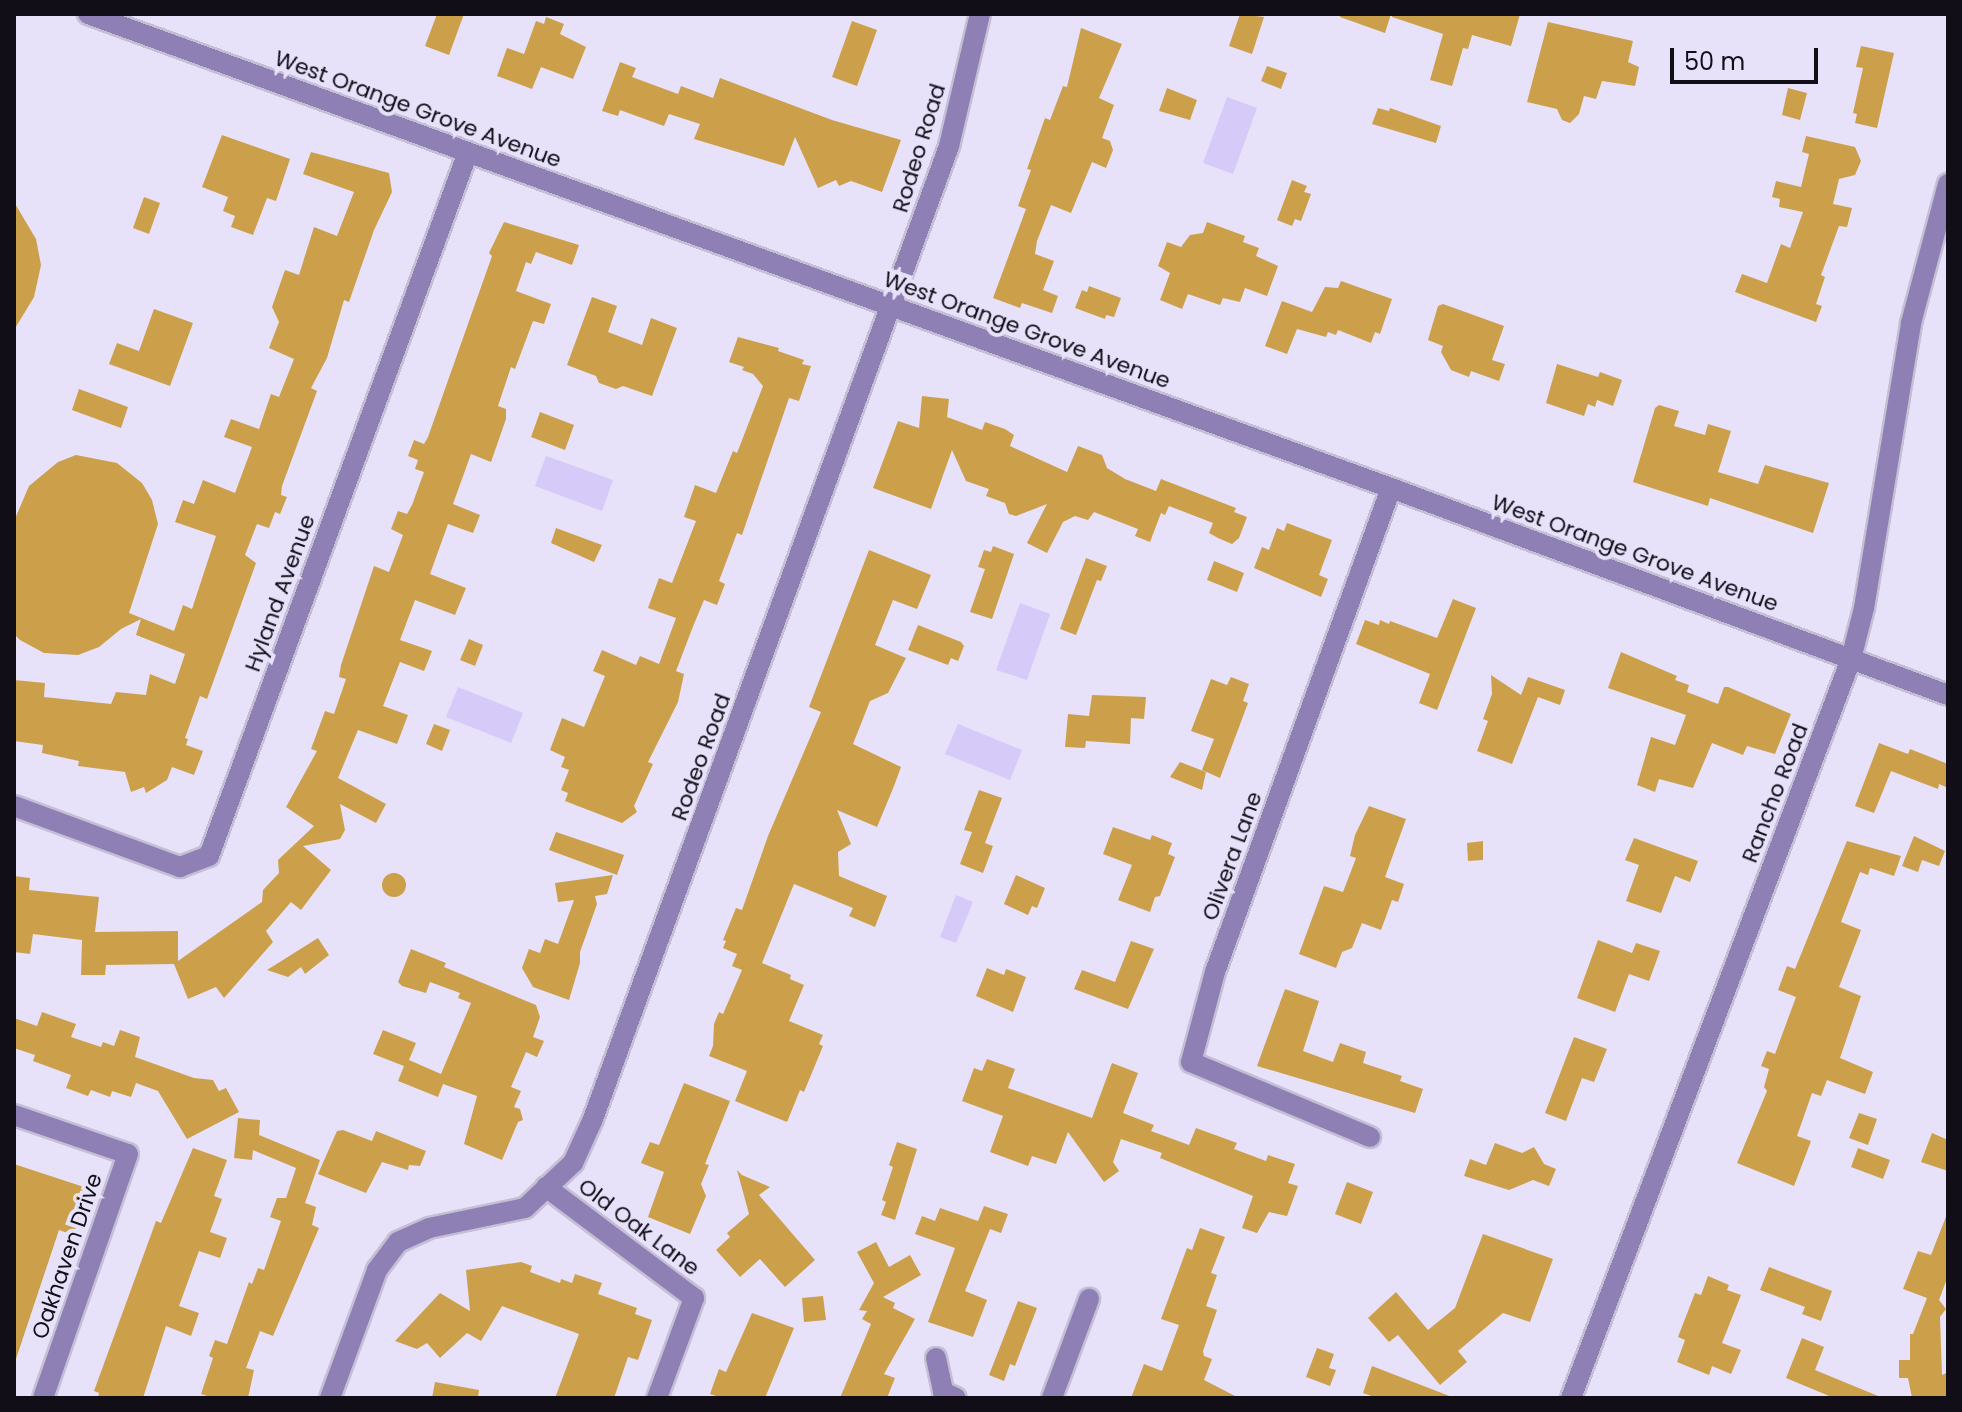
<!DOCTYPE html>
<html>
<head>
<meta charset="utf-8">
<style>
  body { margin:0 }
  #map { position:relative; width:1962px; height:1412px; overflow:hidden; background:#e7e1fa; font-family:Poppins,sans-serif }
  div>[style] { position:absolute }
  .green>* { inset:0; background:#d6caf9 }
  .building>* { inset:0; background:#cca04b }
  .round { border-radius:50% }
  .roads { filter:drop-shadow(2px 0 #c5bfd6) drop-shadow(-2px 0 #c5bfd6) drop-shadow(0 2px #c5bfd6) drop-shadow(0 -2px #c5bfd6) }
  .street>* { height:20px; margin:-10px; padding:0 10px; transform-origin:10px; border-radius:10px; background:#8e80b4 }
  span { translate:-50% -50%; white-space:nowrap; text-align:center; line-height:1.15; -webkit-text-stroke:8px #e7e1fa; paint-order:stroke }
  .street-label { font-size:22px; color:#110e18 }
  .frame { position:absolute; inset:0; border:16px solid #110e18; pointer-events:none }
  .scale { position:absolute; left:1670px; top:48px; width:148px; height:36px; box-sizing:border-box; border:4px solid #110e18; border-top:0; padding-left:10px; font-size:24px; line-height:28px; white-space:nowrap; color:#110e18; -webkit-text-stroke:6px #e7e1fa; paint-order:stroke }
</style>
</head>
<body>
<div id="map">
  <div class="green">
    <i style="clip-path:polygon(1227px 97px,1257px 108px,1233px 174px,1203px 163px)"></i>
    <i style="clip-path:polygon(546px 456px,613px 480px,602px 511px,535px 486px)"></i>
    <i style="clip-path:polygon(1020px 603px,1050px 614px,1027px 680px,996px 670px)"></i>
    <i style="clip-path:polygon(458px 687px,523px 713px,511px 743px,446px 717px)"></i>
    <i style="clip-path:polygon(958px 724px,1022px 750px,1010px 780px,945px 754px)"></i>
    <i style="clip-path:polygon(956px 895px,973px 902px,956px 943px,940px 937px)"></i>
  </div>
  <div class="building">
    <i style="clip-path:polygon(437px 14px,464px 14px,449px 55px,425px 46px)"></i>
    <i style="clip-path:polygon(1240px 14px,1264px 17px,1252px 54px,1229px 46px)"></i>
    <i style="clip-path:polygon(1340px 14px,1391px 14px,1385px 33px,1340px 17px)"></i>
    <i style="clip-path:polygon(1393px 14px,1520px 14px,1511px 46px,1472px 35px,1468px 49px,1463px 48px,1452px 86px,1430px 80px,1443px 34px,1392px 17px)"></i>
    <i style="clip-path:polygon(546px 17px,564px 24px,560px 34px,586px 47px,573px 79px,541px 67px,532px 89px,497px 76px,507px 48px,524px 54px,536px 21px,544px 24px)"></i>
    <i style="clip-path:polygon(852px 21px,877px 30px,857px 86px,832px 77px)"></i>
    <i style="clip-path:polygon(1548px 22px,1633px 41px,1628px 62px,1639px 67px,1635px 86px,1602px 81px,1596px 99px,1584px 96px,1579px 114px,1570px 123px,1562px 120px,1557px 109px,1527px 102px)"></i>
    <i style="clip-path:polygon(1081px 28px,1122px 44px,1099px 98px,1114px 105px,1102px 138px,1110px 141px,1113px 150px,1106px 168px,1092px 162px,1071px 213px,1051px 205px,1037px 241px,1035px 254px,1054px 261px,1043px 290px,1058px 296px,1052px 313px,1022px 303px,1020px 308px,993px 298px,1026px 209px,1018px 206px,1031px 170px,1027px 169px,1045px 118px,1050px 120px,1063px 86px,1067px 87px)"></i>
    <i style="clip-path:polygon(1861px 46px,1894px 53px,1877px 128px,1855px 123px,1857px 114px,1853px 113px,1863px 68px,1856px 67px)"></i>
    <i style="clip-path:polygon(620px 62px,636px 68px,632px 77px,678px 94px,681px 86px,713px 98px,720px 78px,832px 120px,901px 140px,882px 192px,851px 181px,839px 186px,836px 180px,818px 188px,795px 137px,784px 166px,694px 139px,700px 124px,669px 114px,664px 126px,620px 110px,618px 116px,602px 111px)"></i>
    <i style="clip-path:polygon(1267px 66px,1287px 73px,1281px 89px,1261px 81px)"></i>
    <i style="clip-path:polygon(1167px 88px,1197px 100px,1190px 120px,1159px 111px)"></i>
    <i style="clip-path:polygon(1788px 88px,1807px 93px,1800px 120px,1782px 115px)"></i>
    <i style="clip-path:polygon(1378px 108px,1389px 111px,1390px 108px,1441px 126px,1436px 143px,1372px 124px)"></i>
    <i style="clip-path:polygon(222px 135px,290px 159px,276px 201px,267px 198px,253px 235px,231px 227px,235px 216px,223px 211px,228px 197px,202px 187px)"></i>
    <i style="clip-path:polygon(1806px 136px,1855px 147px,1861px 161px,1855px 175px,1839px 179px,1833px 204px,1852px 208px,1847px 227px,1839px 226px,1821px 275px,1825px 277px,1816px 304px,1822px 306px,1816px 322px,1735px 292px,1742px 274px,1767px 283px,1781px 244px,1790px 248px,1803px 212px,1779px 207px,1780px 199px,1772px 197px,1776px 181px,1801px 187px,1809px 154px,1802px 152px)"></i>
    <i style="clip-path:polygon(311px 152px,389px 173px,392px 192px,374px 230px,349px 302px,344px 300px,327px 358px,311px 388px,317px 391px,282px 486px,281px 495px,287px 497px,280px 514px,275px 512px,269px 528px,257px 524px,245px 555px,256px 563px,207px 699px,200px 696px,185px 738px,188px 739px,186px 745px,203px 751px,194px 775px,172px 767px,167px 780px,146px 793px,144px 787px,131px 792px,125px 772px,78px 766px,79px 761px,42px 753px,43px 745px,14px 741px,14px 680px,45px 683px,44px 697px,111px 704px,116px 692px,146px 695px,150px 674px,175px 684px,185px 654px,136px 635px,141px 619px,121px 629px,99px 647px,78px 655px,44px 653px,20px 640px,14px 634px,14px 521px,29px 486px,58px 462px,76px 455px,117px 463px,142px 483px,152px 500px,158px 524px,129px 613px,174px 631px,183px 605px,192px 609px,216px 536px,175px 522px,183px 500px,194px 504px,203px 480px,235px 493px,252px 447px,224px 437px,231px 419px,259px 429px,271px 394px,279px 397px,294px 359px,269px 348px,279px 322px,272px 307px,285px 270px,299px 275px,314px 227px,337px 236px,354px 192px,303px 174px)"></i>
    <i style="clip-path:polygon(1292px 180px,1307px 186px,1304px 192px,1311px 194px,1301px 221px,1295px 219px,1292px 226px,1277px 220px)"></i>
    <i style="clip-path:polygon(144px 197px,160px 203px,149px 234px,133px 228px)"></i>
    <i style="clip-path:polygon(14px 202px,36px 239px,41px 265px,34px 297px,14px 330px)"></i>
    <i style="clip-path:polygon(504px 222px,579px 245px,572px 265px,536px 252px,531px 264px,526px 262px,516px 291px,551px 304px,544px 324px,533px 321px,515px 369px,511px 367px,498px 406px,506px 409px,506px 419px,491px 462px,471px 454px,453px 504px,480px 515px,473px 533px,448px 524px,430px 574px,466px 588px,455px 615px,415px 600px,400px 640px,432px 651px,424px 671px,400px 662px,383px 706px,408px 715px,397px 744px,358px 730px,338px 778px,386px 804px,376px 823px,340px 804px,345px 830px,340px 839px,303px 846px,331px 870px,301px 910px,291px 902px,266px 931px,273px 942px,224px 998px,216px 987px,188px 999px,174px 964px,106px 965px,105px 975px,81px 975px,82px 940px,33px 934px,30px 954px,14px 952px,14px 876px,30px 878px,29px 890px,99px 897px,95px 932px,178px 931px,178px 961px,262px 902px,263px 890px,279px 873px,278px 860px,314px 826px,286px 807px,317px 751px,311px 749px,325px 711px,334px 714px,346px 679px,339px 677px,341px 665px,374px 566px,389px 572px,403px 535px,391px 529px,398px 511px,407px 514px,412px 505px,424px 472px,415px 469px,418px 460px,408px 456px,414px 440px,424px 444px,428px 437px,492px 256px,489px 253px)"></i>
    <i style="clip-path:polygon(1207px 222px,1245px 236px,1243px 242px,1259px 248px,1256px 256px,1278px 266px,1267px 296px,1245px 288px,1240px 302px,1223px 298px,1220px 305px,1188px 294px,1182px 309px,1160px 300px,1170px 273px,1158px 266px,1167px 242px,1181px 247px,1190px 235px,1203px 233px)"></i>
    <i style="clip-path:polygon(1341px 281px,1392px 299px,1380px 334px,1375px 332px,1371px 343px,1338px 330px,1336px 335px,1328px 332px,1326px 337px,1297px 329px,1287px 354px,1265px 346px,1282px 301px,1312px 312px,1325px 287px,1338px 288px)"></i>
    <i style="clip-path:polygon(1089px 286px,1121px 298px,1114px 317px,1106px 315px,1105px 319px,1075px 308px,1082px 290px,1087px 292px)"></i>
    <i style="clip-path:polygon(592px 297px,617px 306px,608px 332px,642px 345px,651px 318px,677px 328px,652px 396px,623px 386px,616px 389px,599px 383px,596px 376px,567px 365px)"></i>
    <i style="clip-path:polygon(1443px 304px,1504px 326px,1492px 360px,1505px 364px,1499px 381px,1471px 371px,1469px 377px,1451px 370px,1441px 352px,1443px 346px,1428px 340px,1438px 306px)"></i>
    <i style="clip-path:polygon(154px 309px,193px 323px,170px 386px,109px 364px,117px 343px,139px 351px)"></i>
    <i style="clip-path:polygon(738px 337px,779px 348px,778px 351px,804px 360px,802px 364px,811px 366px,799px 401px,789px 398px,742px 535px,737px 533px,719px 581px,725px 584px,717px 605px,704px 600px,692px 629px,676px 671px,684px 674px,678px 702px,648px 762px,653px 764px,634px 806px,637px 812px,622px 823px,565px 801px,568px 793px,561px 790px,569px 770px,561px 767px,565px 757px,550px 750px,562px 718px,584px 727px,605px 676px,593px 671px,602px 650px,636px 665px,640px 656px,659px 664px,676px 618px,648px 608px,659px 578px,672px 583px,696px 521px,684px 517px,695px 485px,716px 493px,733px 451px,737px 453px,763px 386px,753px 374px,742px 370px,744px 367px,729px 362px)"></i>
    <i style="clip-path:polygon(1557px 364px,1598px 377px,1600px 372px,1622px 380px,1613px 406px,1597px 400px,1595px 407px,1588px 404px,1584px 416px,1546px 403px)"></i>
    <i style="clip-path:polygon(79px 389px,128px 407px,121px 428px,72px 410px)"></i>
    <i style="clip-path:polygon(922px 396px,949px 399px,947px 417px,982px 430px,985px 422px,1005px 429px,1014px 435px,1010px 446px,1067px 472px,1078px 446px,1102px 455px,1107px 468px,1125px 479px,1156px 491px,1161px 479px,1236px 508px,1234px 512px,1247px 517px,1239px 538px,1232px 544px,1218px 538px,1209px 533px,1213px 523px,1169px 506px,1165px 515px,1161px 513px,1150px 542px,1135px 536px,1138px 529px,1094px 512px,1088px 520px,1075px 516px,1063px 522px,1047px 553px,1027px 543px,1047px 504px,1016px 516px,1009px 514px,1005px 503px,986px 496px,989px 489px,966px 481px,952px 450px,931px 509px,873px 488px,898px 421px,919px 428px)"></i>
    <i style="clip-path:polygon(1659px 405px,1679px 411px,1674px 426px,1705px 435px,1708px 424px,1731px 431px,1718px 472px,1758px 484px,1765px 465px,1829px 483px,1813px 533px,1710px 498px,1708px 506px,1633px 482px,1655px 408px)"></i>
    <i style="clip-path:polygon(540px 412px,574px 425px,565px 450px,531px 437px)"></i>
    <i style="clip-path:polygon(1287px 523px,1332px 540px,1319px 575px,1328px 579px,1321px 597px,1254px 568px,1262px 547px,1269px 550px,1277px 528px,1284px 531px)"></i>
    <i style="clip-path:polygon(556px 528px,602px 545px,594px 562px,551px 543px)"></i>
    <i style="clip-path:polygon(993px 546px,1014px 554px,992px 619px,970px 612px,985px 569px,978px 567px,984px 550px,991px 552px)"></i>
    <i style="clip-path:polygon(869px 550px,931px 575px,917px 609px,893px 600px,875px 645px,906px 658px,888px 693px,870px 701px,853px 744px,901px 767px,894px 786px,877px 827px,837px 810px,851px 844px,838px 852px,839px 876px,887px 896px,875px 927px,849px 916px,853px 908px,794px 884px,762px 963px,791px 975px,790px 979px,804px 985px,789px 1021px,823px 1035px,819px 1044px,823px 1046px,804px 1092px,800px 1090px,787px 1122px,735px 1101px,747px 1071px,709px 1056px,713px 1046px,714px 1024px,719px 1012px,723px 1014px,742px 970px,732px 966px,737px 954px,723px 948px,726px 941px,723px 940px,736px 908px,742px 910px,768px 836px,821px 712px,809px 707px)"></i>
    <i style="clip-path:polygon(1086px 558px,1107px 566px,1101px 581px,1097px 580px,1076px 635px,1060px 629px)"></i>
    <i style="clip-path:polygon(1214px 561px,1244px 573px,1237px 592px,1207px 580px)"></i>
    <i style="clip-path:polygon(1453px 599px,1476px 608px,1437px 710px,1419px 703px,1430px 674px,1356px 644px,1365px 620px,1379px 625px,1380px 620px,1389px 624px,1390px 621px,1437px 638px)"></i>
    <i style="clip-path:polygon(918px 625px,961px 642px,964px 646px,958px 661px,951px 658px,948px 665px,908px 650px)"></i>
    <i style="clip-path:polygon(469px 639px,483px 645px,475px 666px,460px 660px)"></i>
    <i style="clip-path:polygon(1621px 652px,1677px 676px,1675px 680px,1689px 685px,1687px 692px,1718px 704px,1724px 687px,1728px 687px,1791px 714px,1775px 754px,1747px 746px,1743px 755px,1712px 743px,1693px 788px,1659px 779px,1655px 792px,1637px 785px,1651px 737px,1675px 745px,1686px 715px,1608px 688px)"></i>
    <i style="clip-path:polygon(1491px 675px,1521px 695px,1528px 677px,1565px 690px,1560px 705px,1538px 697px,1512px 764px,1477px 751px,1488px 721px,1483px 719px,1492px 694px)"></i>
    <i style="clip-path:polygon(1231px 677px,1249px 684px,1243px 701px,1248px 703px,1220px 778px,1202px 770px,1214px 739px,1191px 731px,1211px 679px,1227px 685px)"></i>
    <i style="clip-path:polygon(1092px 695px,1146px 697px,1144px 719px,1131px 718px,1130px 744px,1086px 741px,1085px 748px,1065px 747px,1068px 714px,1089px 716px)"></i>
    <i style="clip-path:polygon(434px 724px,450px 730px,442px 751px,426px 744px)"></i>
    <i style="clip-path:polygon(1879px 743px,1908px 754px,1910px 749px,1948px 764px,1948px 788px,1939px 784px,1938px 789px,1891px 771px,1874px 813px,1855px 806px)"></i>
    <i style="clip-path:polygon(1180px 762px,1206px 772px,1202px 790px,1170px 777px)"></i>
    <i style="clip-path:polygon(979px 790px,1002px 798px,985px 843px,993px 846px,983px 873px,960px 864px,972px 832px,964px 830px)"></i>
    <i style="clip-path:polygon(1369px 806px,1406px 819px,1385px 877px,1404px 884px,1398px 902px,1392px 900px,1381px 930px,1362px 923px,1352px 948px,1342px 952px,1336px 968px,1299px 954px,1324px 886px,1343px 892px,1356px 858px,1350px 856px,1355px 835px)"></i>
    <i style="clip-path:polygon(1113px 827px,1150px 840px,1152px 835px,1172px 843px,1168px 854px,1175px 857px,1160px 896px,1155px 897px,1150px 912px,1118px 900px,1132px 865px,1103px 854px)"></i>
    <i style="clip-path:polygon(556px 832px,624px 855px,617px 875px,549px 850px)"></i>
    <i style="clip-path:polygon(1914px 836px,1945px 851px,1939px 866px,1922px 860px,1918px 872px,1902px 866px)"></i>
    <i style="clip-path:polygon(1634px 838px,1698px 861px,1690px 882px,1675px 876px,1661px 913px,1626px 901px,1639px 865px,1625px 860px)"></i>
    <i style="clip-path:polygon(1483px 841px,1483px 860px,1468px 861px,1467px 843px)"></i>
    <i style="clip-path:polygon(1847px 841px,1901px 856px,1894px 876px,1870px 868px,1868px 875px,1860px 872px,1841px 922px,1861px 930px,1839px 987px,1861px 996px,1840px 1058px,1873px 1072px,1865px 1094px,1827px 1080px,1821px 1096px,1812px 1093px,1797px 1136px,1811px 1141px,1794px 1186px,1737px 1163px,1767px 1091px,1764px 1087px,1769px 1069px,1761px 1066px,1767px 1051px,1775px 1054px,1796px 997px,1778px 990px,1787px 966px,1795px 969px)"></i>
    <i class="round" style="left:382px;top:873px;width:24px;height:24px"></i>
    <i style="clip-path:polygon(613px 875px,607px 894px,595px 896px,597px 904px,580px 952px,580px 963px,569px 1000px,533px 987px,522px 968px,529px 949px,540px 953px,545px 939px,558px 944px,574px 900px,558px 902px,555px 883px)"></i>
    <i style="clip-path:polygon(1016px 875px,1045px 888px,1037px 908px,1032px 906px,1028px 915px,1004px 904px)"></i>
    <i style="clip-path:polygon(318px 938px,329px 955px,305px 974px,301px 967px,288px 977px,267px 970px)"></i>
    <i style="clip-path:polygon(1598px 940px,1632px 953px,1636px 943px,1660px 951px,1649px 981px,1629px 974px,1615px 1012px,1577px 998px)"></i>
    <i style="clip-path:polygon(1131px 941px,1154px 949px,1128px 1009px,1074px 989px,1082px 970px,1115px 982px)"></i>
    <i style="clip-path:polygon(411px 949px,446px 963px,444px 967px,536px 1005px,540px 1017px,533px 1037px,544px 1041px,537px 1057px,526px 1052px,511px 1087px,521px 1091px,514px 1107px,520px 1109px,523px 1120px,518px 1122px,502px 1160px,464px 1144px,477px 1096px,443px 1084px,438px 1097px,398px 1081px,404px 1066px,373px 1054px,383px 1030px,416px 1043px,409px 1060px,441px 1074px,471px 1003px,458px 998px,460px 993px,430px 982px,426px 993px,402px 986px,398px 982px)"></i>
    <i style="clip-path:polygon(987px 968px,1004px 975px,1006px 969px,1026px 977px,1013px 1012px,976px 996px)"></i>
    <i style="clip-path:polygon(1285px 989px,1319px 1001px,1303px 1051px,1333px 1062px,1340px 1043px,1366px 1052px,1363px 1063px,1402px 1076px,1400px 1081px,1423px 1089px,1415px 1113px,1257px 1066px)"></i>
    <i style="clip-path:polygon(42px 1012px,76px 1024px,71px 1037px,101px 1047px,103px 1042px,114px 1046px,120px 1030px,140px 1037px,135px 1057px,194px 1078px,213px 1080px,219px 1091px,226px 1088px,239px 1112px,187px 1139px,158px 1091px,136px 1083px,131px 1097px,112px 1091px,110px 1097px,91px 1090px,88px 1096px,66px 1088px,71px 1075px,33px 1061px,35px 1055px,14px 1048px,14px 1018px,37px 1026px)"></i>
    <i style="clip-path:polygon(1574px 1037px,1607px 1049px,1594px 1082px,1582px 1078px,1566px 1121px,1545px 1113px)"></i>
    <i style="clip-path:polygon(987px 1059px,1015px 1069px,1008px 1088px,1092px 1118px,1112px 1063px,1138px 1073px,1123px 1113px,1154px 1125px,1151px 1131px,1189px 1145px,1196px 1128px,1237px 1143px,1234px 1149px,1266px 1161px,1268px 1155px,1295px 1164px,1288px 1183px,1298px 1186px,1287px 1216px,1269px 1212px,1257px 1233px,1242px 1228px,1253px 1196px,1160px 1158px,1162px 1153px,1121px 1139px,1113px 1162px,1119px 1171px,1104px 1182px,1068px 1132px,1056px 1164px,1032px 1156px,1028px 1166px,990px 1152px,1003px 1116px,962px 1101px,974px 1068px,982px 1071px)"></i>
    <i style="clip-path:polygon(684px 1083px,730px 1101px,705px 1164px,709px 1165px,701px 1184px,706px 1196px,690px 1234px,648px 1217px,664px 1172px,641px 1163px,650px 1142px,659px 1145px)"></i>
    <i style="clip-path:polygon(1859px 1113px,1877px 1119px,1868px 1145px,1849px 1138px)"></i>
    <i style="clip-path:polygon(238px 1118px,260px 1120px,259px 1135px,320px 1160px,305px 1203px,316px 1207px,312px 1225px,319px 1228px,273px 1336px,260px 1331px,246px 1368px,254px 1370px,248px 1398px,213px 1398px,201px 1394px,213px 1358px,209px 1356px,215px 1340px,227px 1344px,249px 1282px,252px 1284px,258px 1268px,264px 1270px,281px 1221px,270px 1217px,277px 1198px,286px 1198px,296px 1168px,253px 1150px,252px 1160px,234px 1158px)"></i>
    <i style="clip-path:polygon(343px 1130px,372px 1141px,376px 1131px,426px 1151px,420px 1166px,409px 1165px,408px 1170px,382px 1162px,366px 1193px,318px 1174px,337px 1131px)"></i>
    <i style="clip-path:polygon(1932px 1133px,1948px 1140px,1948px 1171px,1921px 1162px)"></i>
    <i style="clip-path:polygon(897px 1142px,917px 1149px,895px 1220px,881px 1215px,886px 1202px,882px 1200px,893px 1167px,889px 1165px)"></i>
    <i style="clip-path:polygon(1495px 1143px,1522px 1153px,1534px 1147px,1544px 1164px,1556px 1169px,1549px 1186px,1533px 1180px,1509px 1190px,1464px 1176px,1470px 1159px,1486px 1165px)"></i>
    <i style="clip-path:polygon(193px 1148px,227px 1160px,214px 1196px,222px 1199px,210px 1232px,227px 1238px,220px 1258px,199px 1251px,179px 1306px,199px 1313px,191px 1336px,166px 1326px,143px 1398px,98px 1398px,99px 1393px,94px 1391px,156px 1221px,161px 1223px)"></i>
    <i style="clip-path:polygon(1858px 1148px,1890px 1160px,1883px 1179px,1851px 1167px)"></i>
    <i style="clip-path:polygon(14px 1164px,90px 1189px,73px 1235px,59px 1230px,16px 1359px)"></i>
    <i style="clip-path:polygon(737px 1170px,742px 1175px,770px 1187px,759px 1195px,815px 1260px,785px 1287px,760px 1259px,740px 1277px,716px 1250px,730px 1237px,727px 1233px,749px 1214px)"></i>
    <i style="clip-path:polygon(1347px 1182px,1373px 1192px,1361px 1224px,1335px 1214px)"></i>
    <i style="clip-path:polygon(984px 1206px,1008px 1214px,1001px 1233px,990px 1229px,965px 1291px,987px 1300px,973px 1337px,928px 1322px,955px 1248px,915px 1234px,922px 1216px,935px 1221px,940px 1208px,978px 1221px)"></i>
    <i style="clip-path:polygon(1947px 1214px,1948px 1276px,1939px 1300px,1946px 1309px,1940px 1317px,1942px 1375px,1948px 1372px,1948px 1398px,1912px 1398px,1908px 1378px,1899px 1378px,1899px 1360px,1910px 1360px,1910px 1334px,1913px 1334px,1927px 1298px,1903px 1289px,1918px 1251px,1931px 1255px)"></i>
    <i style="clip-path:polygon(1200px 1228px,1225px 1237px,1211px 1273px,1217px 1275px,1206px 1306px,1217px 1310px,1203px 1351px,1204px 1356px,1212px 1359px,1204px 1380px,1239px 1398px,1131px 1398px,1144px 1364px,1162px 1371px,1179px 1325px,1161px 1319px,1187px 1248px,1192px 1250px)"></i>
    <i style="clip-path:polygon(1483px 1234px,1553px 1259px,1530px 1322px,1503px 1313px,1458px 1351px,1467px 1362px,1440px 1385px,1398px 1335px,1389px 1342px,1368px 1318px,1396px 1292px,1428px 1330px,1455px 1308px)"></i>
    <i style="clip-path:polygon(876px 1242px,889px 1267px,910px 1255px,921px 1275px,883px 1297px,895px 1303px,893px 1308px,915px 1319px,884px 1374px,895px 1378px,887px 1398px,840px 1398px,871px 1324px,862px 1319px,867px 1311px,859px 1310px,874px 1283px,857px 1252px)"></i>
    <i style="clip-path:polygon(521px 1262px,532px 1266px,530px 1272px,560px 1283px,561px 1279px,572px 1283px,575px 1274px,602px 1283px,598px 1294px,637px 1308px,635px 1314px,652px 1320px,638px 1360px,628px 1357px,614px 1398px,555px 1398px,579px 1334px,502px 1306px,481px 1341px,467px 1333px,440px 1358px,427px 1343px,417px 1349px,395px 1341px,440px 1293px,470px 1311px,466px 1270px)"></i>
    <i style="clip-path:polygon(1769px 1267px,1832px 1291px,1821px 1321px,1802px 1314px,1805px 1307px,1760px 1290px)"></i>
    <i style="clip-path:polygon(1708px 1276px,1729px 1285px,1727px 1290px,1741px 1295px,1722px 1343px,1741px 1350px,1731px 1374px,1712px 1366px,1709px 1375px,1677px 1362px,1685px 1340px,1678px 1337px,1695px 1293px,1701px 1295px)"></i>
    <i style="clip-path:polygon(823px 1296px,826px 1320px,804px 1322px,802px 1298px)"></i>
    <i style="clip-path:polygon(1018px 1301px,1037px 1308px,1015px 1366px,1010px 1364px,1004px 1381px,989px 1375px)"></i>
    <i style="clip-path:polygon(752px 1313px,794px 1328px,765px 1398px,722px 1398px,710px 1394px,719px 1369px,726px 1372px)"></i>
    <i style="clip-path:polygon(1802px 1338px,1824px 1347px,1815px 1370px,1883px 1398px,1834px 1398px,1786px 1378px)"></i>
    <i style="clip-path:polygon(1317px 1348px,1334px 1354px,1329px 1368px,1336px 1370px,1330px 1386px,1306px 1377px)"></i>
    <i style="clip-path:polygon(1372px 1366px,1452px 1397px,1451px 1398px,1377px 1398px,1363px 1393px)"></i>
    <i style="clip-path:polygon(435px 1382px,479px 1390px,478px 1398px,432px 1398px)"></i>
  </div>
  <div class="roads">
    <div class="street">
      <i style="left:88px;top:14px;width:1387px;rotate:19.99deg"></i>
      <i style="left:1391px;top:488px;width:594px;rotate:20.39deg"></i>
      <i style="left:14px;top:806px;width:177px;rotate:20.2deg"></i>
      <i style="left:180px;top:867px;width:31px;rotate:-21deg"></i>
      <i style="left:209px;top:856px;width:750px;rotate:-69.8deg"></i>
      <i style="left:14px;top:1115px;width:120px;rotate:18.9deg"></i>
      <i style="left:128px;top:1154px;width:258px;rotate:109.2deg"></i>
      <i style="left:1370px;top:1137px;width:194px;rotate:-157.3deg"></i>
      <i style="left:1191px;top:1062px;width:93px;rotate:-75.1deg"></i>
      <i style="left:1215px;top:972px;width:515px;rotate:-70.02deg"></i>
      <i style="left:546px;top:1187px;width:185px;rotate:36.9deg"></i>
      <i style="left:694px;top:1298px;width:107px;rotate:110.3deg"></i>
      <i style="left:936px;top:1358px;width:35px;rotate:78deg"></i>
      <i style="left:943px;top:1392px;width:14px;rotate:25deg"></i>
      <i style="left:330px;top:1398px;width:136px;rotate:-69.8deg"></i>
      <i style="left:377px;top:1270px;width:35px;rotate:-53deg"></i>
      <i style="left:398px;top:1242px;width:34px;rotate:-24deg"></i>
      <i style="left:429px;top:1228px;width:98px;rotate:-11.8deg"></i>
      <i style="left:525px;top:1208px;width:66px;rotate:-43.2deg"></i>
      <i style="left:573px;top:1163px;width:48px;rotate:-65.6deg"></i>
      <i style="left:593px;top:1119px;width:1036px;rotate:-69.9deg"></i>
      <i style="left:949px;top:146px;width:136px;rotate:-76.8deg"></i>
      <i style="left:1052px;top:1398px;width:106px;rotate:-69.5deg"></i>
      <i style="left:1571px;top:1398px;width:790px;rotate:-69.25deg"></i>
      <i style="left:1851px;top:659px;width:53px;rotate:-75.7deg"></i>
      <i style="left:1864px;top:608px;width:289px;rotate:-80.6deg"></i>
      <i style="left:1911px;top:323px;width:144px;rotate:-75.1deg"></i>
    </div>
  </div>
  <div class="street-label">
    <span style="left:418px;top:109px;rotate:20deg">West Orange Grove Avenue</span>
    <span style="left:919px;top:148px;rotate:-73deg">Rodeo Road</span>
    <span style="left:1027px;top:330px;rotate:20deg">West Orange Grove Avenue</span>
    <span style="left:1635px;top:553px;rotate:20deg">West Orange Grove Avenue</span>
    <span style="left:280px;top:593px;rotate:-70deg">Hyland Avenue</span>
    <span style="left:701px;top:757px;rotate:-70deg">Rodeo Road</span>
    <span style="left:1775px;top:793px;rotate:-69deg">Rancho Road</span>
    <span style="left:1232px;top:856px;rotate:-70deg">Olivera Lane</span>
    <span style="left:639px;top:1227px;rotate:37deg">Old Oak Lane</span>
    <span style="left:67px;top:1256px;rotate:-71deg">Oakhaven Drive</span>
  </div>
  <div class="frame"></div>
  <div class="scale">50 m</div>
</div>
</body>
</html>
